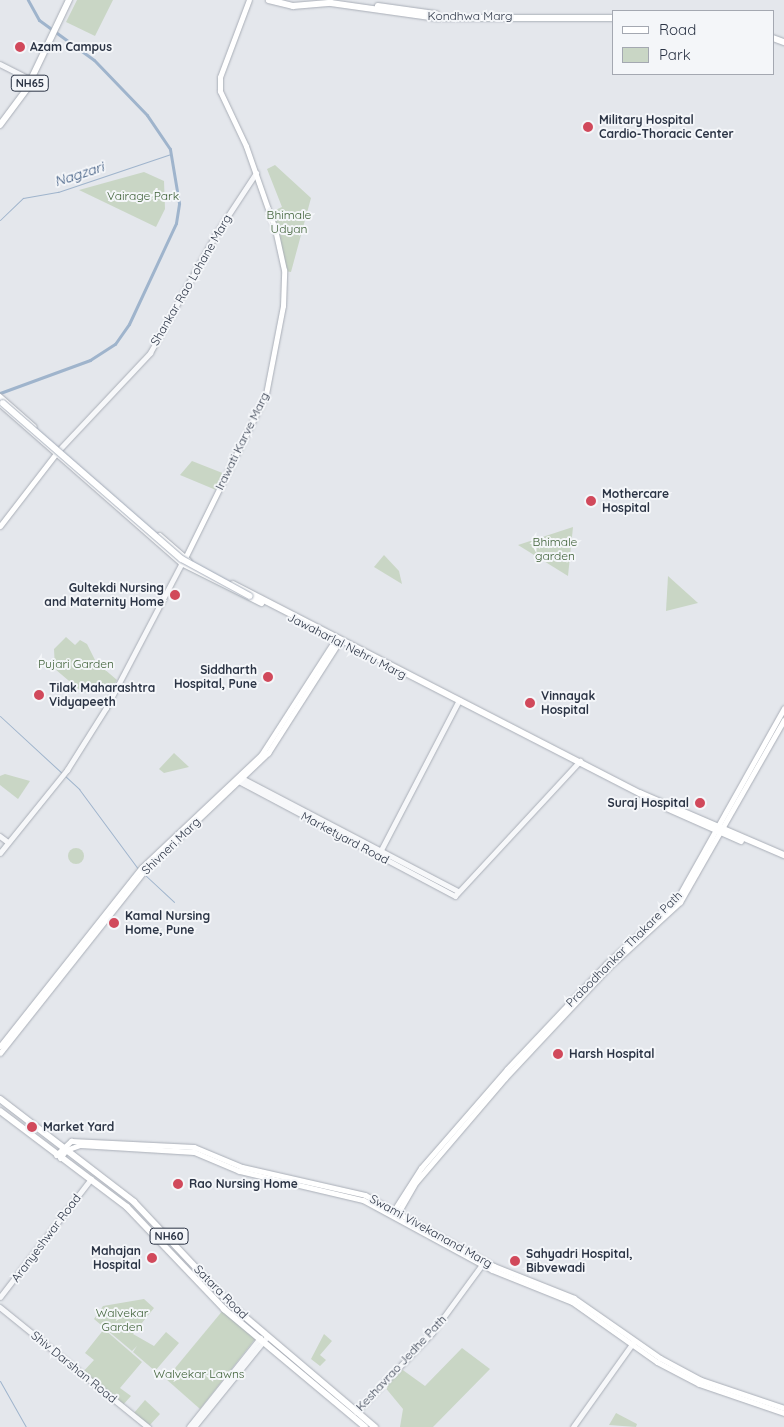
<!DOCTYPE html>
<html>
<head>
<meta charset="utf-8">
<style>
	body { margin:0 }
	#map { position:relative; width:784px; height:1427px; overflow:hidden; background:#e4e7ec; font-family:Quicksand,sans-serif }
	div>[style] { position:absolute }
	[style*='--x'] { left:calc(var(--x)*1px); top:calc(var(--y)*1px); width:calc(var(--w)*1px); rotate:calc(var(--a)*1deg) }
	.green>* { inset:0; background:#c9d6c5 }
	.round { border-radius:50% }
	.stream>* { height:1px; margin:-0.5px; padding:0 0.5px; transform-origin:0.5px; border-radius:0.5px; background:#9fb4cc }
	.canal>* { height:3px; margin:-1.5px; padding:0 1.5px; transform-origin:1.5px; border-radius:1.5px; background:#9fb4cc }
	.roads { filter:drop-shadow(0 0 1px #a9aeb7) drop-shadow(0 0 1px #a9aeb7) }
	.tertiary>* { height:4.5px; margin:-2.25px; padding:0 2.25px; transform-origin:2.25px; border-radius:2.25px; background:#f7f8fa }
	.secondary>* { height:5px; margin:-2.5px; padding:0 2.5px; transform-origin:2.5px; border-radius:2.5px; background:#fff }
	.primary>* { height:5.5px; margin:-2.75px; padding:0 2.75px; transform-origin:2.75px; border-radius:2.75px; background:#fff }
	.trunk>* { height:6px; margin:-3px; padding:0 3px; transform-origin:3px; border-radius:3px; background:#fff }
	.bridges { filter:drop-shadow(0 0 1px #a3abb8) drop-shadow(0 0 1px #a3abb8) }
	.primary-bridge>* { height:5.5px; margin:-2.75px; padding:0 2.75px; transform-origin:2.75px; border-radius:2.75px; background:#fff }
	.dots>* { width:14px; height:14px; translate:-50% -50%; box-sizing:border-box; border:2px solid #f4f6f9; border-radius:50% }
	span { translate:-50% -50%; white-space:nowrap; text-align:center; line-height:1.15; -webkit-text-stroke:4px #f4f6f9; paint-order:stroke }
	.shield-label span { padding:1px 4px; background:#f4f6f9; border:1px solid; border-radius:4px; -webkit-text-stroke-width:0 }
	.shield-label { font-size:11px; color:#2b3445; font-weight:700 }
	.street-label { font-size:12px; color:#2b3445 }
	.poi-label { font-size:12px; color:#2b3445; font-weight:700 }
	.left { translate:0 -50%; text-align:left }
	.right { translate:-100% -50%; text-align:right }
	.park-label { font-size:12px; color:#3f6138 }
	.water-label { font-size:14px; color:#34527a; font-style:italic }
	.legend { position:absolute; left:612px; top:10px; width:162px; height:65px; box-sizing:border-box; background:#f4f6f9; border:1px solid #a4a8b1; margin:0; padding:6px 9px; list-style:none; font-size:15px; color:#2b3445 }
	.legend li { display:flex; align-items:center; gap:10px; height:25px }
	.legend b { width:25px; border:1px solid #a4a8b1 }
</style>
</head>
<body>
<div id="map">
	<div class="green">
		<div style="clip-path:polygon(77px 0,113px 0,95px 36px,66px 22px)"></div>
		<div style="clip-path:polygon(275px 165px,311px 198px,291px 272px,285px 271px,271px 212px,282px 207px,267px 169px)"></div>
		<div style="clip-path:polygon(144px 172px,164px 181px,165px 209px,156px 227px,79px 190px)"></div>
		<div style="clip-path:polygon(192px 461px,225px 474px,216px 490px,180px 475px)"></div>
		<div style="clip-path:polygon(573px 527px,568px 576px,518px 545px)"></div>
		<div style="clip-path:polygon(384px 555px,399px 571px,402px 584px,374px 567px)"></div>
		<div style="clip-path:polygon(668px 576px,698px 603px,666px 611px)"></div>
		<div style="clip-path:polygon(66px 637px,75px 645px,80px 640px,87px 644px,96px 662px,117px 680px,115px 683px,95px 693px,82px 692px,55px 669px,54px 649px)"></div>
		<div style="clip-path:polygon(174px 753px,189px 767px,164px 773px,159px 769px)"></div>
		<div style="clip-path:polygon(5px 774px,30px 781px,18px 799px,0 785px,0 776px)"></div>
		<div class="round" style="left:68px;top:848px;width:16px;height:16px"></div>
		<div style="clip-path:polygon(144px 1299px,154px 1308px,133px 1334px,154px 1346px,166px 1332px,179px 1343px,155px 1371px,133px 1352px,137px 1346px,132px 1351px,94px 1319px,103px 1306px)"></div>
		<div style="clip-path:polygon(224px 1309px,256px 1338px,200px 1409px,166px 1379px)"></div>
		<div style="clip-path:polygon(104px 1329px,142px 1362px,120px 1388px,131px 1396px,122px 1406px,81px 1374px,94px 1360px,85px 1353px)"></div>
		<div style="clip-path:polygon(324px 1334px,332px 1341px,320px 1355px,326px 1360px,320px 1366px,311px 1359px)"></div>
		<div style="clip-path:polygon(462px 1348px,490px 1369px,433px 1427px,400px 1427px,403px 1409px,384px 1386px,400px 1368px,425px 1386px)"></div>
		<div style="clip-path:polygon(145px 1400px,160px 1414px,149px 1426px,134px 1413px)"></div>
		<div style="clip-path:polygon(616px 1413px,637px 1424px,636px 1427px,609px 1425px)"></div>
	</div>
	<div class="stream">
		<div style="--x:0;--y:220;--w:32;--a:-44"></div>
		<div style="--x:23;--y:198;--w:36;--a:-10"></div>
		<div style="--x:58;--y:192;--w:119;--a:-18.6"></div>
		<div style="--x:0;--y:716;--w:108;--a:42.7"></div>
		<div style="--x:79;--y:789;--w:101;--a:53.5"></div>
		<div style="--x:144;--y:874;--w:41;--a:43"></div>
		<div style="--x:0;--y:1381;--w:53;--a:60.5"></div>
	</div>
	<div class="canal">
		<div style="--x:0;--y:393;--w:96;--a:-20.1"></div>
		<div style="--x:90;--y:360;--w:30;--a:-33"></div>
		<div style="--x:115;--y:344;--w:24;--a:-55"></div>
		<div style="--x:129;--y:324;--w:111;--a:-65"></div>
		<div style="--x:176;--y:223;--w:20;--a:-81"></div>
		<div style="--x:179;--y:203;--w:55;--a:-99.5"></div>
		<div style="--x:170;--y:149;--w:41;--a:-124.1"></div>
		<div style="--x:147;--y:115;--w:76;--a:-133.9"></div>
		<div style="--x:94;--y:60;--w:68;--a:-144"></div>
		<div style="--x:39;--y:20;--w:23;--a:-119"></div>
	</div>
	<div class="roads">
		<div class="tertiary">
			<div style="--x:0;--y:64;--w:35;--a:27"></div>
			<div style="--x:59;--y:450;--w:133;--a:-46.8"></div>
			<div style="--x:150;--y:353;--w:136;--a:-61"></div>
			<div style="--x:216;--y:234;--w:73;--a:-56.7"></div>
			<div style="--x:240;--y:777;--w:246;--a:27.6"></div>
			<div style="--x:237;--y:780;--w:247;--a:28"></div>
			<div style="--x:455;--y:896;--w:184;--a:-47.2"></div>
			<div style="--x:0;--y:836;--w:10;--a:37"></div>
			<div style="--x:380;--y:852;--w:171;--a:-62.5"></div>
			<div style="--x:0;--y:853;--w:107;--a:-51.1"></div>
			<div style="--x:67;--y:770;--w:73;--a:-57.8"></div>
			<div style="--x:106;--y:708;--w:166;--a:-62.4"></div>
			<div style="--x:0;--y:1297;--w:149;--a:-52.4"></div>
			<div style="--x:0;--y:1307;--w:191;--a:39"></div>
			<div style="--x:356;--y:1412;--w:110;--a:-46.1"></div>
			<div style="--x:432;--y:1333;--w:88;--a:-53.8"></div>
			<div style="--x:189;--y:1427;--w:114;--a:-51.4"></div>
			<div style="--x:194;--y:1427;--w:116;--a:-51"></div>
			<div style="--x:573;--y:1427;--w:103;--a:-54.5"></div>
		</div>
		<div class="secondary">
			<div style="--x:0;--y:526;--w:95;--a:-52.3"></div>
			<div style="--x:185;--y:558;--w:183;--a:-63.7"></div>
			<div style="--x:266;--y:394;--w:90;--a:-79.1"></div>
			<div style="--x:283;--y:306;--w:36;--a:-88"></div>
			<div style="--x:284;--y:270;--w:42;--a:-102.4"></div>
			<div style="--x:275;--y:229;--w:88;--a:-109.3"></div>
			<div style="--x:246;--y:146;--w:61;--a:-115.3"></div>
			<div style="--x:220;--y:91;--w:14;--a:-90"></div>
			<div style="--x:220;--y:77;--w:82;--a:-69.4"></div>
			<div style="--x:0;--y:1046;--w:228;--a:-51.6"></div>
			<div style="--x:142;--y:867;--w:163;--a:-43.3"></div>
			<div style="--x:261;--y:755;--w:140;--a:-57.2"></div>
			<div style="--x:0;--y:1053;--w:233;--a:-51.6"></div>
			<div style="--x:145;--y:870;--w:170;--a:-43.6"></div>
			<div style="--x:268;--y:753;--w:135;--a:-57.4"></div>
			<div style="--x:56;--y:1155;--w:21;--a:-43"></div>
			<div style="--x:71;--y:1141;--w:123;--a:2.8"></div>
			<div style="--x:194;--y:1147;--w:52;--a:22.6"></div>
			<div style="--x:242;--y:1167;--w:126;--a:12.8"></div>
			<div style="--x:365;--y:1195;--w:147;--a:28.8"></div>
			<div style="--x:494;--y:1266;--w:86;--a:21.8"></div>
			<div style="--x:574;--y:1298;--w:105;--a:34.9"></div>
			<div style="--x:660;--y:1358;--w:47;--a:28.2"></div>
			<div style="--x:701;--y:1380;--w:88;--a:18.6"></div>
			<div style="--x:60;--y:1158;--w:10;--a:-53"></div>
			<div style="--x:66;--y:1150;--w:15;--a:-20"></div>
			<div style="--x:80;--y:1145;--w:114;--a:3.5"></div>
			<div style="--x:194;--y:1152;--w:49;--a:22.9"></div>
			<div style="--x:239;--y:1171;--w:127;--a:13.2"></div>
			<div style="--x:363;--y:1200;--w:147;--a:28.5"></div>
			<div style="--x:492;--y:1270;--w:86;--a:21.8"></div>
			<div style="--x:572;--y:1302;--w:104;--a:35.2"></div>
			<div style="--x:657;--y:1362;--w:47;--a:27.6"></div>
			<div style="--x:699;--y:1384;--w:90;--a:18.8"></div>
			<div style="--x:394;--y:1210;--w:50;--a:-57.3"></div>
			<div style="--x:421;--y:1168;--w:131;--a:-49"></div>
			<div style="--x:507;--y:1069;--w:144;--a:-46.7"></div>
			<div style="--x:606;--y:964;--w:96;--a:-42.5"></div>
			<div style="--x:677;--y:899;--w:219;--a:-60.7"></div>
			<div style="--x:398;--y:1213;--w:36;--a:-60"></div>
			<div style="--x:416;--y:1182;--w:137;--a:-49.4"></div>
			<div style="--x:505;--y:1078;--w:152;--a:-46.9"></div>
			<div style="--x:609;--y:967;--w:96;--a:-42.5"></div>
			<div style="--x:680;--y:902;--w:210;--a:-60.3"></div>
		</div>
		<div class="primary">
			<div style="--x:269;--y:0;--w:25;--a:14"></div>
			<div style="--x:293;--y:6;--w:38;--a:-5"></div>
			<div style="--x:331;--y:3;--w:107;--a:8.1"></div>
			<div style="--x:437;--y:18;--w:176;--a:0"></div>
			<div style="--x:378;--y:6;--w:59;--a:7.9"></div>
			<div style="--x:773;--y:38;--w:12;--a:20"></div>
			<div style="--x:0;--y:397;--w:45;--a:41.4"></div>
			<div style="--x:0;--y:403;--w:242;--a:41.3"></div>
			<div style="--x:182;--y:563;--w:89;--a:26.6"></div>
			<div style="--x:160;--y:536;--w:38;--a:41"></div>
			<div style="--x:233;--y:584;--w:458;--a:27.2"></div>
			<div style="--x:640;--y:793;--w:157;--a:23.3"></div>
			<div style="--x:667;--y:808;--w:81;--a:24"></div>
		</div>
		<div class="trunk">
			<div style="--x:0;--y:125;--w:44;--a:-53.4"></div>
			<div style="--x:26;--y:90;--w:100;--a:-64.5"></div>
			<div style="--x:0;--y:1099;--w:169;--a:37.5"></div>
			<div style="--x:134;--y:1202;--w:141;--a:46.7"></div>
			<div style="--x:231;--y:1305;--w:189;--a:40.3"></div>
			<div style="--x:0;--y:1111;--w:159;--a:37.1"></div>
			<div style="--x:127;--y:1207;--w:141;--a:46.4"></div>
			<div style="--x:224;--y:1309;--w:184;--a:39.9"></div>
		</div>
	</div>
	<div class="bridges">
		<div class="primary-bridge">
			<div style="--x:3;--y:403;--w:237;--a:41.1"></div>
			<div style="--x:182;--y:559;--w:77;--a:28.6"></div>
		</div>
	</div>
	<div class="dots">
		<div style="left:20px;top:47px;background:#d1495b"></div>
		<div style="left:588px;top:127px;background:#d1495b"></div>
		<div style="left:591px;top:501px;background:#d1495b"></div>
		<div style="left:175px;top:595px;background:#d1495b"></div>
		<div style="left:268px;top:677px;background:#d1495b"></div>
		<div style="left:39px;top:695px;background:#d1495b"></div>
		<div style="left:530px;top:703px;background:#d1495b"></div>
		<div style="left:700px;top:803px;background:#d1495b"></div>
		<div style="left:114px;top:923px;background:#d1495b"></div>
		<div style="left:558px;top:1054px;background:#d1495b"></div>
		<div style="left:32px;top:1127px;background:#d1495b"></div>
		<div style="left:178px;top:1184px;background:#d1495b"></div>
		<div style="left:152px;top:1258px;background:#d1495b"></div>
		<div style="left:515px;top:1261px;background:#d1495b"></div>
	</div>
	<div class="shield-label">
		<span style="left:30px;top:83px">NH65</span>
		<span style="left:169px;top:1236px">NH60</span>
	</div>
	<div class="street-label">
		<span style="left:470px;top:16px">Kondhwa Marg</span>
		<span style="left:191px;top:280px;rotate:-60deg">Shankar Rao Lohane Marg</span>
		<span style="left:242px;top:441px;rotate:-64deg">Irawati Karve Marg</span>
		<span style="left:347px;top:646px;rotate:27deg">Jawaharlal Nehru Marg</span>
		<span style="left:345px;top:838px;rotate:28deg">Marketyard Road</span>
		<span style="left:171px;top:846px;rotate:-44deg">Shivneri Marg</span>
		<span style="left:624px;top:949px;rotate:-45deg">Prabodhankar Thakare Path</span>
		<span style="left:431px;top:1231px;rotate:29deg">Swami Vivekanand Marg</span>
		<span style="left:46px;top:1238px;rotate:-53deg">Aranyeshwar Road</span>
		<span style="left:221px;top:1292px;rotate:45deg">Satara Road</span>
		<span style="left:401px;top:1363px;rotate:-47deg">Keshavrao Jedhe Path</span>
		<span style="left:74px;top:1367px;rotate:39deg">Shiv Darshan Road</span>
	</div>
	<div class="poi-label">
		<span class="left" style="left:30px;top:47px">Azam Campus</span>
		<span class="left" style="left:599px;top:127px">Military Hospital<br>Cardio-Thoracic Center</span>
		<span class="left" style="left:602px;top:501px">Mothercare<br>Hospital</span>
		<span class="right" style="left:164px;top:595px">Gultekdi Nursing<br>and Maternity Home</span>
		<span class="right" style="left:257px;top:677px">Siddharth<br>Hospital, Pune</span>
		<span class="left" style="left:49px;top:695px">Tilak Maharashtra<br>Vidyapeeth</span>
		<span class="left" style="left:541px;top:703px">Vinnayak<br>Hospital</span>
		<span class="right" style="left:689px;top:803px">Suraj Hospital</span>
		<span class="left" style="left:125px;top:923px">Kamal Nursing<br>Home, Pune</span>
		<span class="left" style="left:569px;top:1054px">Harsh Hospital</span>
		<span class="left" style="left:43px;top:1127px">Market Yard</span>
		<span class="left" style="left:189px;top:1184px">Rao Nursing Home</span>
		<span class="right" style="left:141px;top:1258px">Mahajan<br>Hospital</span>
		<span class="left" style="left:526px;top:1261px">Sahyadri Hospital,<br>Bibvewadi</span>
	</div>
	<div class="park-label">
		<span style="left:143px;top:196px">Vairage Park</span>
		<span style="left:289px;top:222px">Bhimale<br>Udyan</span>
		<span style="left:555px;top:549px">Bhimale<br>garden</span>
		<span style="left:76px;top:664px">Pujari Garden</span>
		<span style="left:122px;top:1320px">Walvekar<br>Garden</span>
		<span style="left:199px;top:1374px">Walvekar Lawns</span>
	</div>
	<div class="water-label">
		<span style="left:79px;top:174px;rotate:-18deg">Nagzari</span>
	</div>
	<ul class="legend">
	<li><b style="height:6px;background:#fff"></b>Road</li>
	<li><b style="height:14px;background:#c9d6c5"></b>Park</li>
	</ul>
</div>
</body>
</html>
